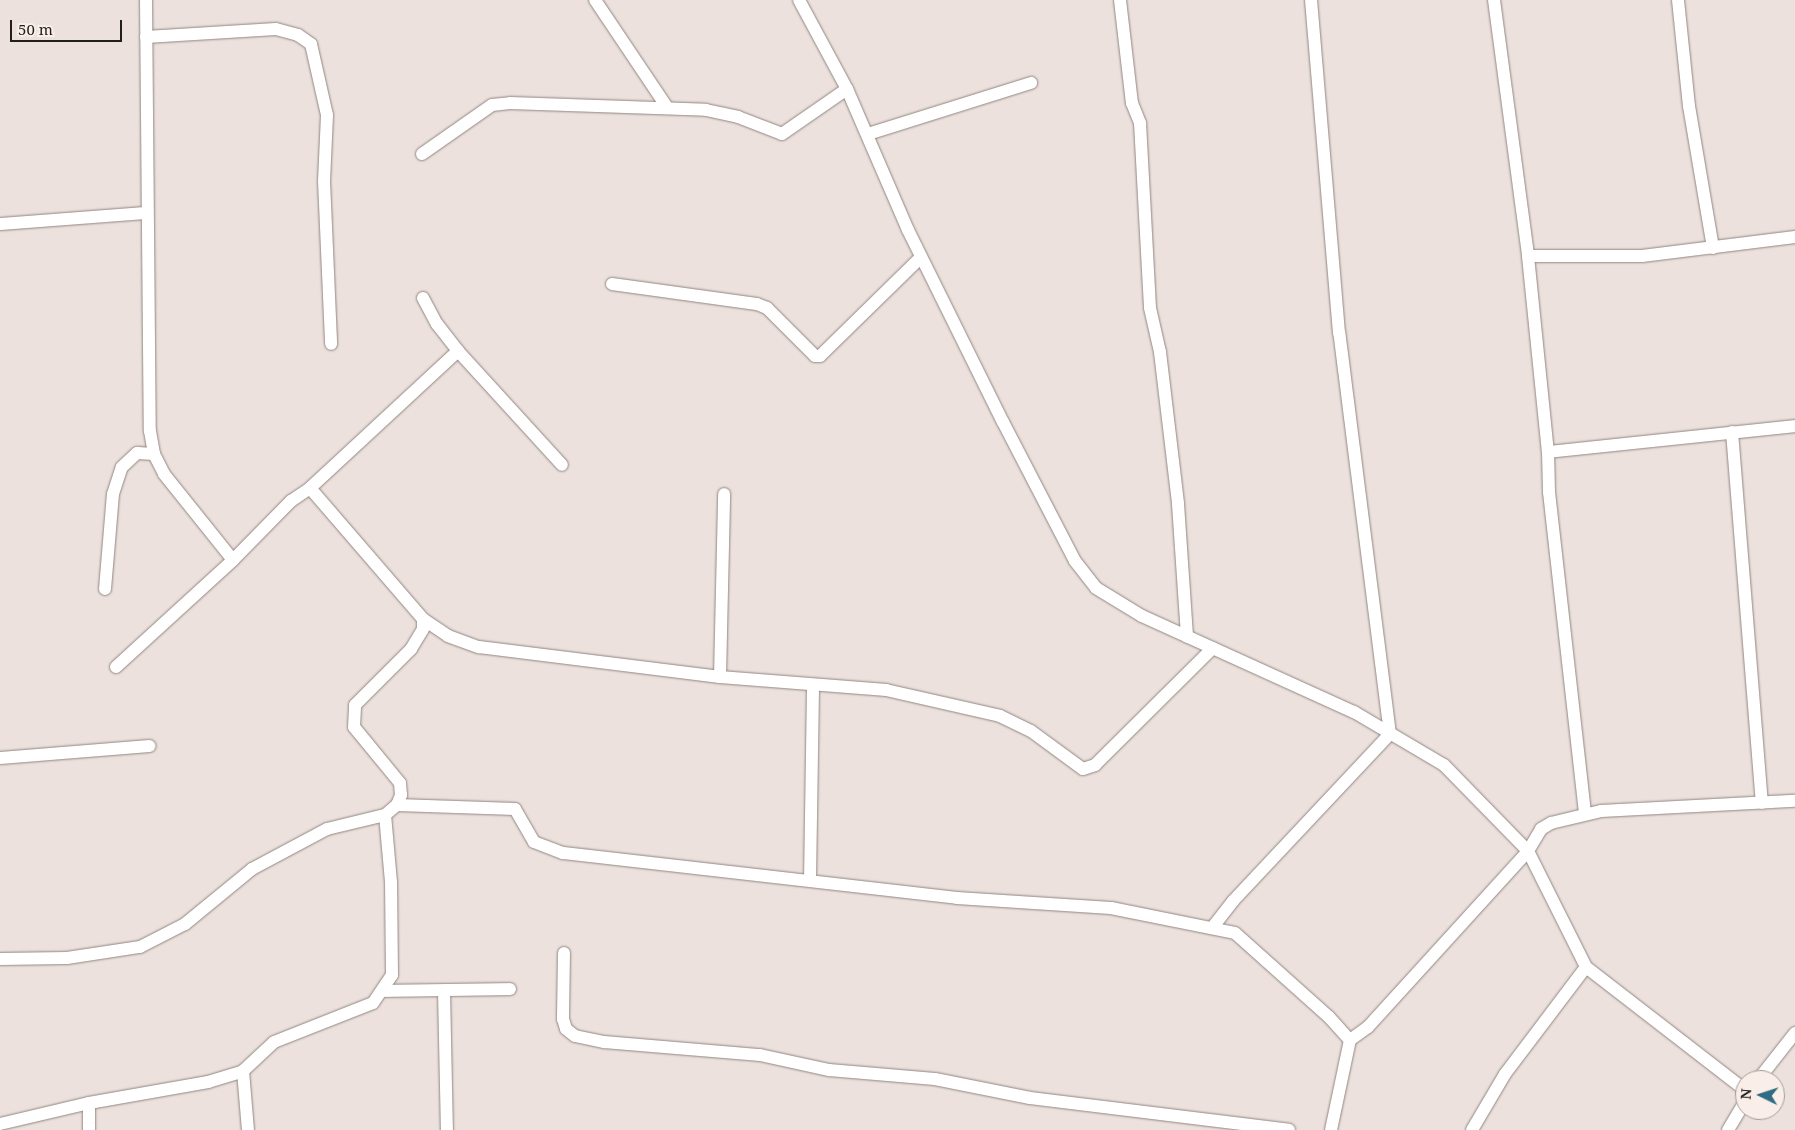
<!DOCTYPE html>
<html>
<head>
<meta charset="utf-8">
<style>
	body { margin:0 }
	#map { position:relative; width:1795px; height:1130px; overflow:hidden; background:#ece1dc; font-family:"Noto Serif",serif }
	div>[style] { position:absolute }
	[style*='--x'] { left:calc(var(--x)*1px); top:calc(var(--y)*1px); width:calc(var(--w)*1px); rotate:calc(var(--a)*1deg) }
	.roads { filter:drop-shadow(0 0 1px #918682) drop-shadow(0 0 1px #918682) }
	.street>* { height:12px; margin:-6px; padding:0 6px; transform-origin:6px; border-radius:6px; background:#fff }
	span { translate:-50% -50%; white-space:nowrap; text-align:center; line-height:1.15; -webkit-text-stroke:4px #faeee9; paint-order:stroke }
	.north { position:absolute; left:1735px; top:1070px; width:50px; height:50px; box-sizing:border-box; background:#faeee9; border:1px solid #a49b97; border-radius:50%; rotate:274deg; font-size:14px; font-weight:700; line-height:20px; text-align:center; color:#221e1c }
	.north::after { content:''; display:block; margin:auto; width:18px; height:22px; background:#306c83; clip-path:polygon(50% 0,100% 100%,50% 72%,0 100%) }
	.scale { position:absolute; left:10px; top:20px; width:112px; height:22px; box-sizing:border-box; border:2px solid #221e1c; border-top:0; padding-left:6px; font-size:15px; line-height:18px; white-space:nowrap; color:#221e1c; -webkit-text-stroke:4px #faeee9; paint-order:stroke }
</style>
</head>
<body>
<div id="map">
	<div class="roads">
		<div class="street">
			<div style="--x:146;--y:0;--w:431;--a:89.5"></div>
			<div style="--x:150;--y:431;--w:23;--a:80"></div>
			<div style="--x:154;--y:454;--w:22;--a:63"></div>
			<div style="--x:164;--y:474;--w:110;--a:51.3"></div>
			<div style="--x:595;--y:0;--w:129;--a:56.1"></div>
			<div style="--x:799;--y:0;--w:101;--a:61.7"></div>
			<div style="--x:847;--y:89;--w:154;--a:66.6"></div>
			<div style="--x:908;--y:230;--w:214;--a:63.7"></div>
			<div style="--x:1003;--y:422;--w:157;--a:62.6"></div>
			<div style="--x:1075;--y:561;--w:34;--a:52"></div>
			<div style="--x:1096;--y:588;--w:54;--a:31.3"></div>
			<div style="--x:1142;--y:616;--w:233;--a:24.4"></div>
			<div style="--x:1354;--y:712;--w:104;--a:30.5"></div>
			<div style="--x:1444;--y:765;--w:120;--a:45.7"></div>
			<div style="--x:1528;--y:851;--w:130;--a:63.4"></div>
			<div style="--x:1586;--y:967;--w:201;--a:37.7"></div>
			<div style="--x:1120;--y:0;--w:104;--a:83.4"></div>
			<div style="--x:1132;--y:103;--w:22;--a:68"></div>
			<div style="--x:1140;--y:123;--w:185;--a:86.9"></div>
			<div style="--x:1150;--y:308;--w:45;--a:77.2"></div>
			<div style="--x:1160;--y:352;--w:153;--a:83.2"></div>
			<div style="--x:1178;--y:504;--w:133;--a:86.1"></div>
			<div style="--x:1494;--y:0;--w:258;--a:82.4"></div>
			<div style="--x:1528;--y:256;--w:197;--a:84.2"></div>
			<div style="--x:1678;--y:0;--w:107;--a:84.1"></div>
			<div style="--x:1689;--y:106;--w:144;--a:80.4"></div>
			<div style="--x:146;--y:37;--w:130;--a:-3.5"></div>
			<div style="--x:276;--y:29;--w:23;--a:15"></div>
			<div style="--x:298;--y:35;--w:16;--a:35"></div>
			<div style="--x:311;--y:44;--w:73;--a:77.3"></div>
			<div style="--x:327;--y:115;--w:66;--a:92.6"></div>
			<div style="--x:324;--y:181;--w:163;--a:87.5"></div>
			<div style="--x:868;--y:134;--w:171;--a:-17.4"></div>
			<div style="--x:422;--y:154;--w:85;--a:-35"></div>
			<div style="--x:492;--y:105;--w:18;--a:-6"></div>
			<div style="--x:510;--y:103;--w:196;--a:2"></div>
			<div style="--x:706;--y:110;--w:33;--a:12"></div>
			<div style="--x:738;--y:117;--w:47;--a:21.1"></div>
			<div style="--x:782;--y:134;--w:79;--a:-34.7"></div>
			<div style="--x:0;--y:224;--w:146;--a:-4.3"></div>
			<div style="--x:1528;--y:256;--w:114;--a:0"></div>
			<div style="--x:1642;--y:256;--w:154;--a:-7.1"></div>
			<div style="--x:612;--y:284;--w:146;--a:7.9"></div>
			<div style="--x:757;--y:304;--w:11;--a:22"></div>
			<div style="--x:767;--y:308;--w:68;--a:45"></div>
			<div style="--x:815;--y:356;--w:5;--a:0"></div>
			<div style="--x:820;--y:356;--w:141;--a:-44.4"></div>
			<div style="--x:423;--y:298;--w:30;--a:62"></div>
			<div style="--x:437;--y:324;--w:34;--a:52"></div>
			<div style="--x:458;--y:351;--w:154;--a:47.6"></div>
			<div style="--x:1732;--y:432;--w:372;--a:85.4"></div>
			<div style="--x:105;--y:589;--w:95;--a:-85.2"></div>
			<div style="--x:113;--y:494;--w:28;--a:-72"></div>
			<div style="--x:122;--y:467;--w:21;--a:-43"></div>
			<div style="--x:137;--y:453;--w:17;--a:3"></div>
			<div style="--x:423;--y:619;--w:30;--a:34"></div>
			<div style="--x:448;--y:636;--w:33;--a:20"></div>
			<div style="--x:479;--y:647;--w:243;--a:7.1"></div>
			<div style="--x:720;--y:677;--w:167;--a:4.5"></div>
			<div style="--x:886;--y:690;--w:117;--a:12.8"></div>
			<div style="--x:1000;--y:716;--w:34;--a:26"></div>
			<div style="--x:1031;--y:731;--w:64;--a:36.2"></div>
			<div style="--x:1083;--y:769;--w:13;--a:-18"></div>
			<div style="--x:1095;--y:765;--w:166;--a:-44.8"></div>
			<div style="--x:116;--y:667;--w:159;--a:-42.4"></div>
			<div style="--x:233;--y:560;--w:83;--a:-45.5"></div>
			<div style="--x:291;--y:501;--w:23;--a:-34"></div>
			<div style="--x:310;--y:488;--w:202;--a:-42.8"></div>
			<div style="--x:720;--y:677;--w:183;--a:-88.7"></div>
			<div style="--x:0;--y:758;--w:150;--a:-4.6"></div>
			<div style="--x:397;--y:805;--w:118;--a:1.9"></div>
			<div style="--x:515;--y:809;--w:38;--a:60"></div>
			<div style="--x:534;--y:842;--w:31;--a:21"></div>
			<div style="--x:563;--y:853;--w:397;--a:6.5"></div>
			<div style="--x:957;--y:898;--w:154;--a:3.7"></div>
			<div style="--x:1111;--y:908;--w:126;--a:11.4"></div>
			<div style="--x:1235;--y:933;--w:126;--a:41.8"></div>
			<div style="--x:1329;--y:1017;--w:31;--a:48"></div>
			<div style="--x:1585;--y:813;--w:323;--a:-96.4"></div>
			<div style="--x:1549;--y:492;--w:40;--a:-91.4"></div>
			<div style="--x:1548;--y:452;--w:248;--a:-6"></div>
			<div style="--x:810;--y:880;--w:193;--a:-89.1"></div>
			<div style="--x:1212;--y:928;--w:34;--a:-52"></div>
			<div style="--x:1233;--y:901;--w:229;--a:-46.8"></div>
			<div style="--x:1390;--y:734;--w:404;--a:-97.2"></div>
			<div style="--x:1339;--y:333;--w:334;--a:-94.8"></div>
			<div style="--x:564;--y:953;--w:66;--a:90.9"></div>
			<div style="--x:563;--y:1019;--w:10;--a:73"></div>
			<div style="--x:566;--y:1029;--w:11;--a:38"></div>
			<div style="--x:575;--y:1036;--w:30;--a:12"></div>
			<div style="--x:604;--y:1042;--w:157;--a:4.8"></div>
			<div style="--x:760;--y:1055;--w:71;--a:12.3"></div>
			<div style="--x:829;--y:1070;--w:106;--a:4.9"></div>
			<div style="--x:935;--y:1079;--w:97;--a:11.3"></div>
			<div style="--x:1030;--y:1098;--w:261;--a:7"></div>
			<div style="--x:0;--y:959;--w:67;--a:-0.9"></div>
			<div style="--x:67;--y:958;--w:74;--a:-8.6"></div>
			<div style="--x:140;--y:947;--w:51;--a:-27.1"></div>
			<div style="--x:185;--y:924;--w:87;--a:-39.4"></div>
			<div style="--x:252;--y:869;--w:85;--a:-28.1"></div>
			<div style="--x:327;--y:829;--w:60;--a:-13.6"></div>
			<div style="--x:385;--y:815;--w:16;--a:-40"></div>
			<div style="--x:397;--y:805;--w:11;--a:-68"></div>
			<div style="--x:401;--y:795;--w:12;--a:-95"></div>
			<div style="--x:400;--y:783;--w:72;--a:-129.4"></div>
			<div style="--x:354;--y:727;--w:22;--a:-87"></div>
			<div style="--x:355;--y:705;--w:79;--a:-45"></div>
			<div style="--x:411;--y:649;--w:23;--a:-59"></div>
			<div style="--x:423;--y:629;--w:10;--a:-90"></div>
			<div style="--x:423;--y:619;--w:173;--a:-130.8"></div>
			<div style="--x:384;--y:991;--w:126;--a:-0.9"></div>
			<div style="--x:444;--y:991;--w:139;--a:88.8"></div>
			<div style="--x:243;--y:1071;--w:59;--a:85.2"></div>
			<div style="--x:1758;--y:1080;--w:60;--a:-51.8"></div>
			<div style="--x:89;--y:1103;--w:27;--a:90"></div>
			<div style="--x:0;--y:1124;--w:91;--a:-13.3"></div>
			<div style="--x:89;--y:1103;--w:121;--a:-10"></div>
			<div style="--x:208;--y:1082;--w:37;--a:-17"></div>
			<div style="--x:243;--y:1071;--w:42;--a:-43.1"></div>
			<div style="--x:274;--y:1042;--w:106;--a:-21.5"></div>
			<div style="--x:373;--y:1003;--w:34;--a:-56"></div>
			<div style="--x:392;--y:975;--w:93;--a:-90.6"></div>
			<div style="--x:391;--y:882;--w:67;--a:-95.1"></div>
			<div style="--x:1331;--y:1130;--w:92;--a:-78.1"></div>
			<div style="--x:1350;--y:1040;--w:22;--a:-36"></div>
			<div style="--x:1368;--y:1027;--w:238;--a:-47.7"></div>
			<div style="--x:1528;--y:851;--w:26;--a:-59"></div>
			<div style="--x:1541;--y:829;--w:12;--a:-31"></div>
			<div style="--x:1551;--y:823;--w:51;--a:-13.5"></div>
			<div style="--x:1601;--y:811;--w:194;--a:-3"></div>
			<div style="--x:1472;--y:1130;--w:65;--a:-59.5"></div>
			<div style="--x:1505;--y:1074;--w:134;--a:-52.9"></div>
			<div style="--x:1728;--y:1130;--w:33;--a:-59"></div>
		</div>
	</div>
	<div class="north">N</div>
	<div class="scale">50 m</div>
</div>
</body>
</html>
